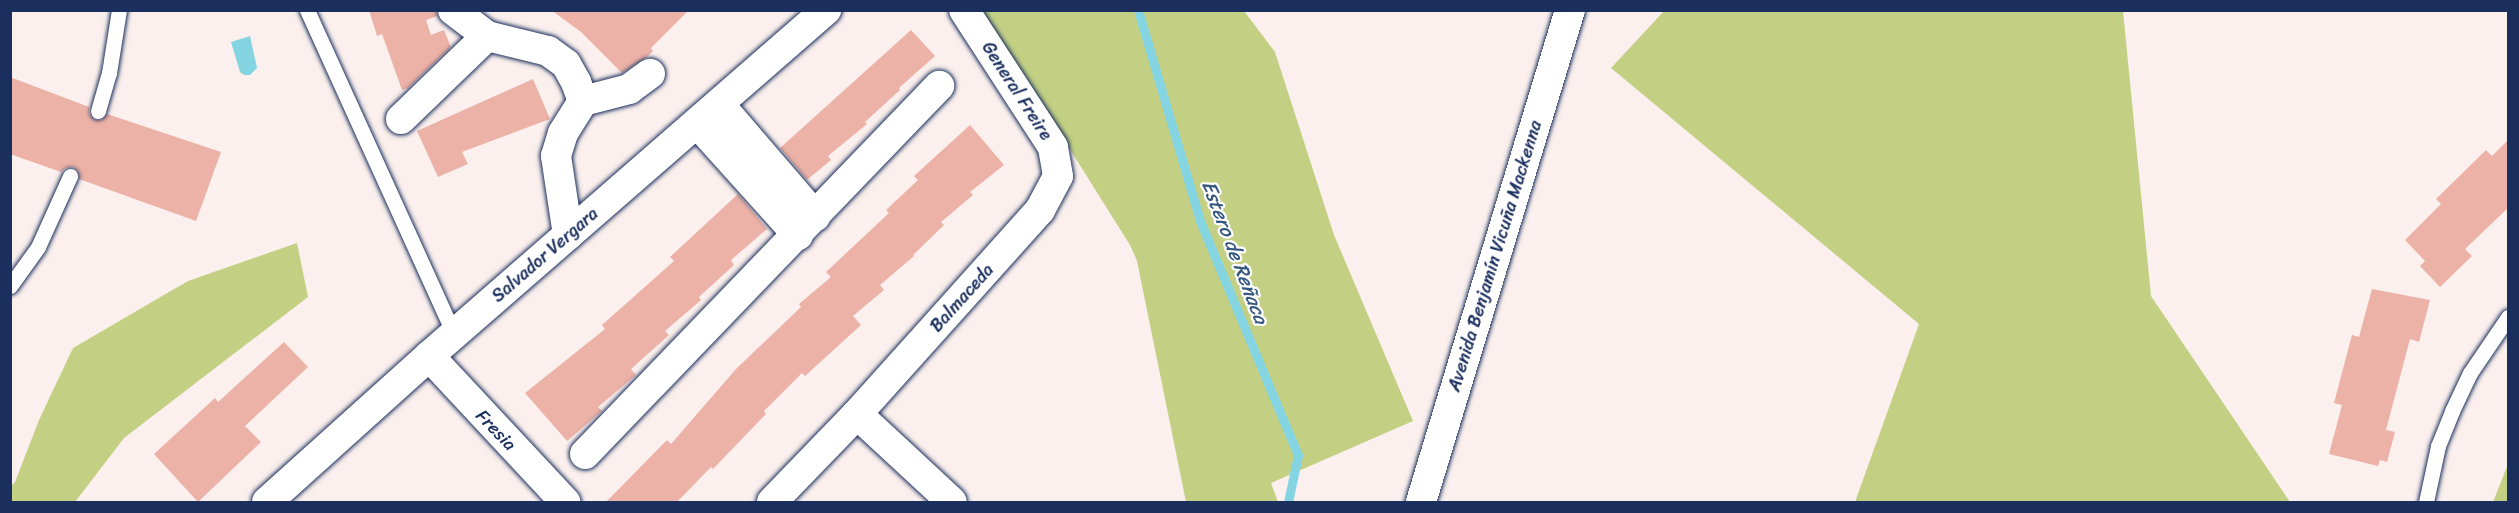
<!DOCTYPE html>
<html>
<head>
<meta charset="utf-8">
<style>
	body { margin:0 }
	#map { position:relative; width:2519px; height:513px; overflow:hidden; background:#fbf0ed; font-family:Sriracha,sans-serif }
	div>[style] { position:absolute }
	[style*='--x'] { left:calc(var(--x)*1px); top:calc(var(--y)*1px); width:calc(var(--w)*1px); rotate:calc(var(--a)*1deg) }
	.green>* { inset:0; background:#c3d084 }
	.water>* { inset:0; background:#85d4e2 }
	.stream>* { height:9px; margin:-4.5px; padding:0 4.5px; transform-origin:4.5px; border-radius:4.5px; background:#85d4e2 }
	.building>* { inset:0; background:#ecb2a7 }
	.roads { filter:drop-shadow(0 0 2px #1b2f5e) drop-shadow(0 0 2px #1b2f5e) }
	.service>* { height:15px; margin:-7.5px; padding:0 7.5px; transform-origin:7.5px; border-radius:7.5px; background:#fff }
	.minor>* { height:30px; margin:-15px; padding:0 15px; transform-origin:15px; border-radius:15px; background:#fff }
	span { translate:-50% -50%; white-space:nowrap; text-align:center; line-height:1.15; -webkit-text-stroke:4.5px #fff; paint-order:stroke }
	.street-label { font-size:18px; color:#1b2f5e }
	.water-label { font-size:20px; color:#36587f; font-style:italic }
	.frame { position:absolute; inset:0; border:12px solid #1b2f5e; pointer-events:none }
</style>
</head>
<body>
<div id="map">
	<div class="green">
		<div style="clip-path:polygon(983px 11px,1244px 11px,1275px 52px,1334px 235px,1413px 421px,1271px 483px,1278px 502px,1186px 502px,1137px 261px,1130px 245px)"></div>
		<div style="clip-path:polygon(1664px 11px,2123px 11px,2151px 296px,2290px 502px,1855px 502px,1919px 324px,1611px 68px)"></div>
		<div style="clip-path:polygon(297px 243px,308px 297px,124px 438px,75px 502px,11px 502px,11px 486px,15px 482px,39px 420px,73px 348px,188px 281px)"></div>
		<div style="clip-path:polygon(2508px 464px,2508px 502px,2493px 502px)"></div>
	</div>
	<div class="water">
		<div style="clip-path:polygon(250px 36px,257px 68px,250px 75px,244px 75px,240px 72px,231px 42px)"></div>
	</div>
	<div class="stream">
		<div style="--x:1138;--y:10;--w:220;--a:73.6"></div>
		<div style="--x:1200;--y:221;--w:254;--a:67.3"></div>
		<div style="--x:1298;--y:455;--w:48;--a:102"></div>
	</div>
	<div class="building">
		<div style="clip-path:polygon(369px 10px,436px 10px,437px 16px,426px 20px,431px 35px,444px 30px,451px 47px,408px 88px,402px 90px,382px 34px,377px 36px)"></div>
		<div style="clip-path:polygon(551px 10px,689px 10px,651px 48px,653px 51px,647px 57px,622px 73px,581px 32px)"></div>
		<div style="clip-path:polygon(911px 30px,935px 56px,899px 88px,900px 90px,865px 122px,867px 124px,828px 156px,831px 160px,807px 180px,780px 148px)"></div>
		<div style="clip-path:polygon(10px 77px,89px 107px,89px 114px,95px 120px,101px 120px,107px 114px,221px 152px,196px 221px,79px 179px,78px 171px,73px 167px,65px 168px,61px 172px,10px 154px)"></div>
		<div style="clip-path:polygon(533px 79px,550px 119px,462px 152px,468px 164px,438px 177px,417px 131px)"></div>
		<div style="clip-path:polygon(970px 125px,1004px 165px,970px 192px,973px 195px,941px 222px,944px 225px,913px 255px,914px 256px,880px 285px,884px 290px,853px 316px,861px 325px,805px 376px,802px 373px,764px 411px,766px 414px,713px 469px,711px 467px,677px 502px,606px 502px,667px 440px,671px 444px,736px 369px,801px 307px,799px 304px,831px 277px,826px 272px,889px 213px,886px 210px,918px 180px,914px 176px)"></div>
		<div style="clip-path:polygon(2508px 140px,2508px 208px,2465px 249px,2472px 256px,2440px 287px,2420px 266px,2425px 261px,2405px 240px,2441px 204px,2436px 199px,2486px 150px,2492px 156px)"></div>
		<div style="clip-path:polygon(738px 194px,767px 229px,731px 260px,734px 265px,699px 297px,701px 300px,665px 331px,669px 335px,631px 369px,636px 375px,598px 407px,602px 411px,567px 441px,525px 393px,605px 329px,602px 325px,674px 261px,670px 257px)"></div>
		<div style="clip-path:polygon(2372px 289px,2430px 300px,2419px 342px,2410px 339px,2386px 430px,2395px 432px,2387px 462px,2380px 460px,2378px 466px,2329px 454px,2342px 405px,2334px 403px,2352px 335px,2359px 337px)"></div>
		<div style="clip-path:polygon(284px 342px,308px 367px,245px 426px,261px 442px,198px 502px,154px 454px,215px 398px,218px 402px)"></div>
	</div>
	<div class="roads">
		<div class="service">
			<div style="--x:307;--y:10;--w:356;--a:65.6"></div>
			<div style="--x:98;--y:111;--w:40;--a:-74"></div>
			<div style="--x:109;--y:73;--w:64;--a:-81"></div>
			<div style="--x:10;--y:286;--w:48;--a:-54.3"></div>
			<div style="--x:38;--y:247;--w:78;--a:-65.7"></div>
			<div style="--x:2426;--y:502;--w:57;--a:-77.9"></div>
			<div style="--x:2438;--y:446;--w:38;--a:-68"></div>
			<div style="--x:2452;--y:411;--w:42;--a:-64.7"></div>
			<div style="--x:2470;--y:373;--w:68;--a:-55.8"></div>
		</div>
		<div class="minor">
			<div style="--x:453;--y:10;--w:43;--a:37.4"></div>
			<div style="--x:487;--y:36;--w:63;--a:13.8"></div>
			<div style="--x:548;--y:51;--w:22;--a:36"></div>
			<div style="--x:566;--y:64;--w:21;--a:61"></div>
			<div style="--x:576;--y:82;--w:20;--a:70"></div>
			<div style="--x:583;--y:101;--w:38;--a:122"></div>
			<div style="--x:563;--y:133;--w:24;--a:107"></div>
			<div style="--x:556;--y:156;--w:80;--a:81.4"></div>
			<div style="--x:583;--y:101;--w:48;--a:-14.6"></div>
			<div style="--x:629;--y:89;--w:26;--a:-36"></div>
			<div style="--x:719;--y:104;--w:148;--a:49.4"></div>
			<div style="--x:401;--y:119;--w:120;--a:-44"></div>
			<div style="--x:697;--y:123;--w:151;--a:48"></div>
			<div style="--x:429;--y:356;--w:200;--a:47"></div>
			<div style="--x:857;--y:414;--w:129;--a:42.8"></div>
			<div style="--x:585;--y:454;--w:511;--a:-46.11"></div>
			<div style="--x:267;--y:502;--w:218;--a:-42"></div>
			<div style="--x:429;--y:356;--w:527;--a:-41.07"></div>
			<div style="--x:772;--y:502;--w:122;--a:-46"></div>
			<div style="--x:857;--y:414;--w:274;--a:-48.1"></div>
			<div style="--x:1040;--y:210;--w:38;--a:-62"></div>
			<div style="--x:1058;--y:176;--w:29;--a:-100"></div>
			<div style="--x:1053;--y:147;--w:163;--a:-123"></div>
			<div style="--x:1421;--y:502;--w:514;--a:-73.15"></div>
		</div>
	</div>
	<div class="street-label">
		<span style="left:1017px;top:91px;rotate:57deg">General Freire</span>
		<span style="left:545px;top:255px;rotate:-41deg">Salvador Vergara</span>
		<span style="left:1495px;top:256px;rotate:-73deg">Avenida Benjamín Vicuña Mackenna</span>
		<span style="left:962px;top:298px;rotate:-48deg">Balmaceda</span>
		<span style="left:496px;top:430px;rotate:46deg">Fresia</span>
	</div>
	<div class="water-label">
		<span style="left:1235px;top:252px;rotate:69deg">Estero de Reñaca</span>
	</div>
	<div class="frame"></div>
</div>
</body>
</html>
